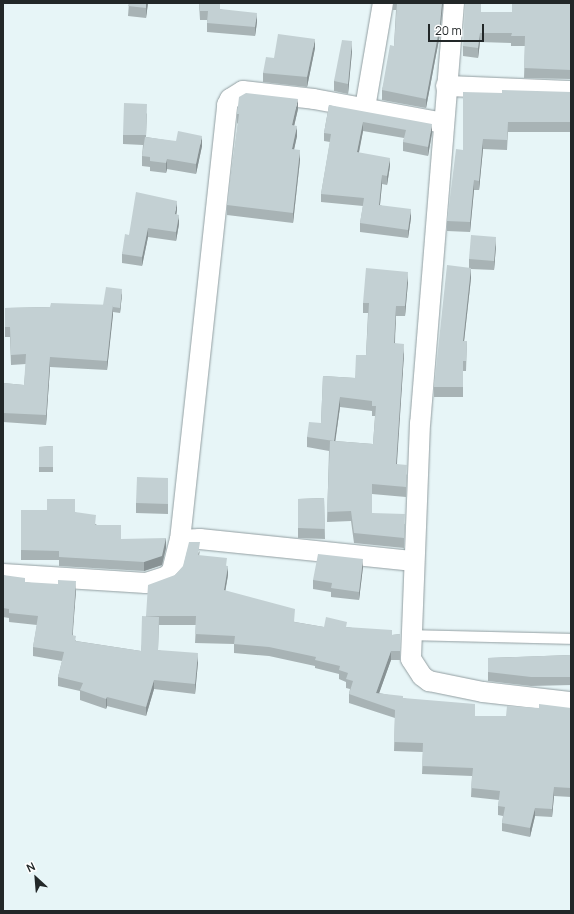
<!DOCTYPE html>
<html>
<head>
<meta charset="utf-8">
<style>
	body { margin:0 }
	#map { position:relative; width:574px; height:914px; overflow:hidden; background:#e7f5f7; font-family:Manrope,sans-serif }
	div>[style] { position:absolute }
	[style*='--x'] { left:calc(var(--x)*1px); top:calc(var(--y)*1px); width:calc(var(--w)*1px); rotate:calc(var(--a)*1deg) }
	.roads { filter:drop-shadow(0 0 1px #929ea1) drop-shadow(0 0 1px #929ea1) }
	.lane>* { height:10px; margin:-5px; padding:0 5px; transform-origin:5px; border-radius:5px; background:#fff }
	.street>* { height:20px; margin:-10px; padding:0 10px; transform-origin:10px; border-radius:10px; background:#fff }
	.wall>* { inset:0; background:#a8b3b5 }
	.shaded-wall>* { inset:0; background:#889294 }
	.building>* { inset:0; background:#c3d0d3 }
	span { translate:-50% -50%; white-space:nowrap; text-align:center; line-height:1.15; -webkit-text-stroke:3.5px #fff; paint-order:stroke }
	.frame { position:absolute; inset:0; border:4px solid #222728; pointer-events:none }
	.north { position:absolute; left:16px; top:858px; width:40px; height:40px; -webkit-text-stroke:3px #fff; paint-order:stroke; rotate:334deg; font-size:11px; font-weight:700; line-height:16px; text-align:center; color:#222728 }
	.north::after { content:''; display:block; margin:auto; width:14px; height:18px; background:#222728; clip-path:polygon(50% 0,100% 100%,50% 72%,0 100%) }
	.scale { position:absolute; left:428px; top:24px; width:56px; height:18px; box-sizing:border-box; border:2px solid #222728; border-top:0; padding-left:5px; font-size:12px; line-height:14px; white-space:nowrap; color:#222728; -webkit-text-stroke:3px #fff; paint-order:stroke }
</style>
</head>
<body>
<div id="map">
	<div class="roads">
		<div class="lane">
			<div style="--x:411;--y:635;--w:160;--a:1.4"></div>
		</div>
		<div class="street">
			<div style="--x:454;--y:3;--w:421;--a:94.6"></div>
			<div style="--x:420;--y:423;--w:236;--a:92.2"></div>
			<div style="--x:411;--y:659;--w:20;--a:57"></div>
			<div style="--x:422;--y:676;--w:9;--a:36"></div>
			<div style="--x:429;--y:681;--w:55;--a:11.5"></div>
			<div style="--x:483;--y:692;--w:89;--a:6.5"></div>
			<div style="--x:446;--y:86;--w:125;--a:2.3"></div>
			<div style="--x:365;--y:108;--w:107;--a:-80.3"></div>
			<div style="--x:180;--y:540;--w:438;--a:-83.8"></div>
			<div style="--x:227;--y:105;--w:7;--a:-63"></div>
			<div style="--x:230;--y:99;--w:15;--a:-32"></div>
			<div style="--x:243;--y:91;--w:71;--a:6.4"></div>
			<div style="--x:314;--y:99;--w:131;--a:10.5"></div>
			<div style="--x:3;--y:574;--w:143;--a:3.6"></div>
			<div style="--x:146;--y:583;--w:22;--a:-18"></div>
			<div style="--x:167;--y:576;--w:7;--a:-45"></div>
			<div style="--x:172;--y:571;--w:32;--a:-76"></div>
			<div style="--x:180;--y:540;--w:20;--a:-3"></div>
			<div style="--x:200;--y:539;--w:215;--a:5.9"></div>
		</div>
	</div>
	<div class="wall">
		<div style="clip-path:polygon(129px 3px,148px 3px,146px 18px,128px 16px)"></div>
		<div style="clip-path:polygon(199px 3px,220px 3px,220px 9px,257px 22px,255px 36px,207px 32px,207px 20px,200px 20px)"></div>
		<div style="clip-path:polygon(393px 3px,443px 3px,440px 34px,426px 108px,382px 100px,382px 90px,394px 46px,396px 10px,393px 10px)"></div>
		<div style="clip-path:polygon(571px 3px,571px 79px,524px 78px,525px 46px,511px 46px,511px 43px,480px 42px,478px 58px,463px 56px,463px 46px,481px 12px,512px 12px)"></div>
		<div style="clip-path:polygon(315px 48px,307px 87px,263px 82px,263px 73px,274px 58px)"></div>
		<div style="clip-path:polygon(352px 51px,348px 94px,334px 91px,334px 81px)"></div>
		<div style="clip-path:polygon(571px 92px,571px 132px,508px 132px,507px 150px,483px 149px,479px 190px,474px 190px,470px 232px,447px 231px,447px 221px,502px 93px)"></div>
		<div style="clip-path:polygon(329px 105px,432px 133px,428px 156px,403px 151px,403px 142px,404px 138px,363px 131px,359px 153px,390px 166px,387px 185px,382px 184px,380px 205px,411px 218px,408px 238px,360px 232px,360px 223px,363px 206px,321px 202px,321px 194px,330px 142px,324px 141px,324px 133px)"></div>
		<div style="clip-path:polygon(298px 109px,294px 126px,297px 136px,294px 149px,300px 160px,293px 223px,227px 215px,227px 205px,238px 124px,237px 123px,237px 114px)"></div>
		<div style="clip-path:polygon(147px 113px,146px 137px,202px 146px,196px 174px,167px 169px,166px 173px,150px 171px,150px 167px,142px 166px,142px 156px,143px 145px,123px 144px,123px 135px)"></div>
		<div style="clip-path:polygon(177px 210px,176px 215px,179px 224px,176px 241px,148px 237px,142px 266px,122px 263px,122px 254px,129px 235px)"></div>
		<div style="clip-path:polygon(496px 246px,494px 270px,471px 269px,471px 278px,464px 341px,467px 341px,466px 371px,463px 371px,463px 397px,434px 397px,434px 387px,469px 268px,469px 259px)"></div>
		<div style="clip-path:polygon(evenodd,408px 282px,405px 316px,396px 316px,395px 343px,404px 354px,397px 464px,407px 475px,406px 497px,372px 494px,372px 513px,405px 524px,404px 548px,354px 543px,351px 521px,327px 522px,329px 451px,307px 447px,307px 437px,321px 423px,323px 376px,355px 378px,366px 355px,368px 313px,363px 313px,363px 303px,408px 282px,340px 407px,372px 411px,372px 416px,375px 416px,373px 444px,335px 441px,340px 407px)"></div>
		<div style="clip-path:polygon(122px 294px,120px 313px,113px 312px,107px 370px,50px 367px,46px 425px,3px 422px,3px 383px,24px 385px,26px 364px,11px 365px,10px 337px,5px 337px,5px 308px,50px 307px,103px 305px)"></div>
		<div style="clip-path:polygon(53px 446px,53px 472px,39px 472px,39px 447px)"></div>
		<div style="clip-path:polygon(168px 478px,168px 514px,136px 513px,136px 503px)"></div>
		<div style="clip-path:polygon(324px 498px,325px 539px,298px 538px,298px 499px)"></div>
		<div style="clip-path:polygon(21px 510px,75px 512px,121px 539px,166px 548px,162px 565px,144px 571px,59px 566px,59px 560px,21px 560px)"></div>
		<div style="clip-path:polygon(200px 551px,199px 556px,227px 566px,228px 575px,225px 591px,295px 622px,324px 627px,347px 627px,392px 635px,400px 634px,400px 660px,391px 660px,379px 693px,403px 698px,475px 716px,506px 716px,539px 708px,571px 708px,571px 797px,554px 796px,552px 817px,535px 816px,530px 837px,502px 831px,502px 823px,503px 816px,498px 815px,498px 806px,499px 800px,471px 797px,472px 776px,422px 774px,423px 752px,394px 751px,395px 718px,349px 703px,349px 694px,350px 689px,346px 688px,346px 682px,339px 679px,339px 674px,315px 668px,315px 666px,269px 656px,234px 653px,234px 644px,195px 643px,196px 625px,159px 625px,158px 650px,198px 662px,195px 694px,154px 689px,146px 716px,107px 706px,106px 709px,80px 700px,80px 691px,58px 686px,58px 677px,62px 661px,33px 656px,33px 647px,37px 625px,9px 622px,9px 618px,3px 617px,3px 575px,25px 582px,76px 590px,72px 635px,76px 641px,141px 651px,146px 616px,175px 575px)"></div>
		<div style="clip-path:polygon(363px 567px,359px 600px,331px 597px,331px 592px,313px 589px,313px 580px)"></div>
		<div style="clip-path:polygon(571px 655px,571px 685px,531px 686px,488px 681px,488px 658px)"></div>
	</div>
	<div class="shaded-wall">
		<div style="clip-path:polygon(146px 3px,148px 3px,146px 18px)"></div>
		<div style="clip-path:polygon(442px 3px,443px 3px,440px 34px,426px 108px,426px 99px)"></div>
		<div style="clip-path:polygon(257px 13px,257px 22px,255px 36px,255px 27px)"></div>
		<div style="clip-path:polygon(480px 33px,480px 42px,478px 58px,478px 48px)"></div>
		<div style="clip-path:polygon(315px 39px,315px 48px,307px 87px,307px 77px)"></div>
		<div style="clip-path:polygon(352px 41px,352px 51px,348px 94px,348px 84px)"></div>
		<div style="clip-path:polygon(298px 99px,298px 109px,292px 135px,292px 125px)"></div>
		<div style="clip-path:polygon(363px 122px,363px 131px,357px 161px,357px 152px)"></div>
		<div style="clip-path:polygon(432px 124px,432px 133px,428px 156px,428px 147px)"></div>
		<div style="clip-path:polygon(297px 126px,297px 136px,292px 159px,292px 149px)"></div>
		<div style="clip-path:polygon(202px 136px,202px 146px,196px 174px,196px 164px)"></div>
		<div style="clip-path:polygon(483px 139px,483px 149px,479px 190px,479px 181px)"></div>
		<div style="clip-path:polygon(300px 150px,300px 160px,293px 223px,293px 213px)"></div>
		<div style="clip-path:polygon(390px 158px,390px 166px,387px 185px,387px 176px)"></div>
		<div style="clip-path:polygon(167px 159px,167px 169px,166px 173px,166px 163px)"></div>
		<div style="clip-path:polygon(382px 175px,382px 184px,379px 214px,379px 205px)"></div>
		<div style="clip-path:polygon(474px 180px,474px 190px,470px 232px,470px 222px)"></div>
		<div style="clip-path:polygon(177px 201px,177px 210px,175px 223px,175px 214px)"></div>
		<div style="clip-path:polygon(411px 209px,411px 218px,408px 238px,408px 230px)"></div>
		<div style="clip-path:polygon(179px 215px,179px 224px,176px 241px,176px 232px)"></div>
		<div style="clip-path:polygon(148px 228px,148px 237px,142px 266px,142px 257px)"></div>
		<div style="clip-path:polygon(496px 237px,496px 246px,494px 270px,494px 261px)"></div>
		<div style="clip-path:polygon(471px 268px,471px 278px,463px 351px,463px 341px)"></div>
		<div style="clip-path:polygon(408px 272px,408px 282px,405px 316px,405px 306px)"></div>
		<div style="clip-path:polygon(122px 289px,122px 294px,120px 313px,120px 308px)"></div>
		<div style="clip-path:polygon(113px 305px,113px 315px,107px 370px,107px 361px)"></div>
		<div style="clip-path:polygon(396px 306px,396px 316px,394px 353px,394px 343px)"></div>
		<div style="clip-path:polygon(404px 344px,404px 354px,396px 474px,396px 464px)"></div>
		<div style="clip-path:polygon(50px 357px,50px 367px,46px 425px,46px 415px)"></div>
		<div style="clip-path:polygon(340px 397px,340px 407px,334px 451px,334px 441px)"></div>
		<div style="clip-path:polygon(4px 481px,4px 491px,3px 510px,3px 500px)"></div>
		<div style="clip-path:polygon(166px 538px,166px 548px,162px 565px,144px 571px,144px 562px)"></div>
		<div style="clip-path:polygon(363px 559px,363px 567px,359px 600px,359px 592px)"></div>
		<div style="clip-path:polygon(228px 566px,228px 575px,224px 599px,224px 590px)"></div>
		<div style="clip-path:polygon(76px 581px,76px 590px,72px 644px,72px 635px)"></div>
		<div style="clip-path:polygon(391px 651px,391px 660px,376px 702px,376px 693px)"></div>
		<div style="clip-path:polygon(198px 653px,198px 662px,195px 694px,195px 684px)"></div>
		<div style="clip-path:polygon(154px 680px,154px 689px,146px 716px,146px 707px)"></div>
		<div style="clip-path:polygon(107px 697px,107px 706px,106px 709px,106px 699px)"></div>
		<div style="clip-path:polygon(554px 787px,554px 796px,552px 817px,552px 809px)"></div>
		<div style="clip-path:polygon(535px 808px,535px 816px,530px 837px,530px 828px)"></div>
	</div>
	<div class="building">
		<div style="clip-path:polygon(129px 3px,146px 3px,146px 8px,128px 6px)"></div>
		<div style="clip-path:polygon(199px 3px,220px 3px,220px 9px,257px 13px,255px 27px,207px 23px,208px 11px,200px 11px)"></div>
		<div style="clip-path:polygon(397px 3px,442px 3px,440px 25px,426px 99px,382px 90px,390px 45px,394px 46px)"></div>
		<div style="clip-path:polygon(465px 3px,481px 3px,481px 12px,512px 12px,512px 3px,571px 3px,571px 70px,524px 68px,525px 36px,511px 36px,512px 33px,480px 33px,478px 48px,463px 46px)"></div>
		<div style="clip-path:polygon(278px 34px,315px 39px,307px 77px,263px 73px,266px 57px,274px 58px)"></div>
		<div style="clip-path:polygon(342px 40px,352px 41px,348px 84px,334px 81px)"></div>
		<div style="clip-path:polygon(502px 90px,571px 92px,571px 122px,508px 122px,507px 140px,483px 139px,479px 181px,474px 180px,470px 222px,447px 221px,456px 149px,463px 150px,463px 92px,502px 93px)"></div>
		<div style="clip-path:polygon(246px 93px,298px 99px,292px 125px,297px 126px,292px 149px,300px 150px,293px 213px,227px 205px,239px 114px,237px 114px,239px 97px)"></div>
		<div style="clip-path:polygon(124px 103px,147px 104px,146px 135px,123px 135px)"></div>
		<div style="clip-path:polygon(329px 105px,432px 124px,428px 147px,403px 142px,406px 130px,363px 122px,357px 152px,390px 158px,387px 176px,382px 175px,379px 205px,411px 209px,408px 230px,360px 223px,364px 198px,321px 194px,331px 134px,324px 133px)"></div>
		<div style="clip-path:polygon(178px 131px,202px 136px,196px 164px,167px 159px,166px 163px,150px 161px,150px 157px,142px 156px,145px 137px,176px 141px)"></div>
		<div style="clip-path:polygon(136px 192px,177px 201px,175px 214px,179px 215px,176px 232px,148px 228px,142px 257px,122px 254px,125px 234px,129px 235px)"></div>
		<div style="clip-path:polygon(471px 235px,496px 237px,494px 261px,469px 259px)"></div>
		<div style="clip-path:polygon(447px 265px,471px 268px,463px 341px,467px 341px,466px 361px,463px 361px,463px 387px,434px 387px)"></div>
		<div style="clip-path:polygon(evenodd,366px 268px,408px 272px,405px 306px,396px 306px,394px 343px,404px 344px,396px 464px,407px 465px,406px 487px,372px 484px,372px 513px,405px 514px,404px 538px,354px 533px,351px 511px,327px 512px,330px 441px,334px 441px,307px 437px,309px 422px,321px 423px,323px 376px,355px 378px,356px 355px,366px 355px,369px 303px,363px 303px,366px 268px,340px 397px,372px 401px,372px 406px,376px 406px,373px 444px,334px 441px,340px 397px)"></div>
		<div style="clip-path:polygon(106px 287px,122px 289px,120px 308px,113px 307px,113px 305px,103px 305px)"></div>
		<div style="clip-path:polygon(51px 303px,113px 305px,107px 361px,50px 357px,46px 415px,3px 413px,3px 383px,24px 385px,26px 354px,11px 355px,10px 327px,5px 327px,5px 308px,50px 307px)"></div>
		<div style="clip-path:polygon(53px 446px,53px 467px,39px 467px,39px 447px)"></div>
		<div style="clip-path:polygon(137px 477px,168px 478px,168px 504px,136px 503px)"></div>
		<div style="clip-path:polygon(3px 481px,4px 481px,3px 500px)"></div>
		<div style="clip-path:polygon(324px 498px,325px 529px,298px 528px,298px 499px)"></div>
		<div style="clip-path:polygon(47px 499px,75px 499px,75px 512px,96px 515px,95px 525px,121px 525px,121px 539px,166px 538px,162px 556px,144px 562px,59px 557px,59px 551px,21px 550px,21px 510px,47px 510px)"></div>
		<div style="clip-path:polygon(189px 542px,200px 542px,198px 555px,227px 558px,226px 566px,228px 566px,224px 590px,295px 609px,294px 622px,324px 627px,326px 617px,347px 622px,346px 627px,392px 630px,392px 635px,400px 634px,400px 651px,391px 651px,376px 693px,403px 696px,403px 698px,475px 704px,475px 716px,506px 716px,507px 706px,539px 708px,539px 704px,571px 708px,571px 788px,554px 787px,552px 809px,535px 808px,530px 828px,502px 823px,505px 807px,498px 806px,500px 791px,471px 788px,473px 768px,422px 766px,423px 743px,394px 742px,395px 710px,349px 694px,353px 681px,346px 679px,348px 673px,339px 670px,340px 666px,315px 660px,316px 657px,269px 647px,234px 644px,235px 636px,195px 634px,196px 616px,146px 616px,148px 585px,175px 575px,183px 566px)"></div>
		<div style="clip-path:polygon(318px 554px,363px 559px,359px 592px,331px 588px,332px 583px,313px 580px)"></div>
		<div style="clip-path:polygon(3px 575px,25px 578px,25px 582px,58px 584px,58px 580px,76px 581px,72px 635px,76px 636px,75px 641px,141px 651px,142px 616px,159px 617px,158px 650px,198px 653px,195px 684px,154px 680px,146px 707px,107px 697px,106px 699px,80px 690px,83px 683px,58px 677px,64px 652px,33px 647px,38px 616px,9px 613px,9px 609px,3px 608px)"></div>
		<div style="clip-path:polygon(571px 655px,571px 677px,531px 677px,488px 672px,488px 658px)"></div>
	</div>
	<div class="frame"></div>
	<div class="north">N</div>
	<div class="scale">20 m</div>
</div>
</body>
</html>
